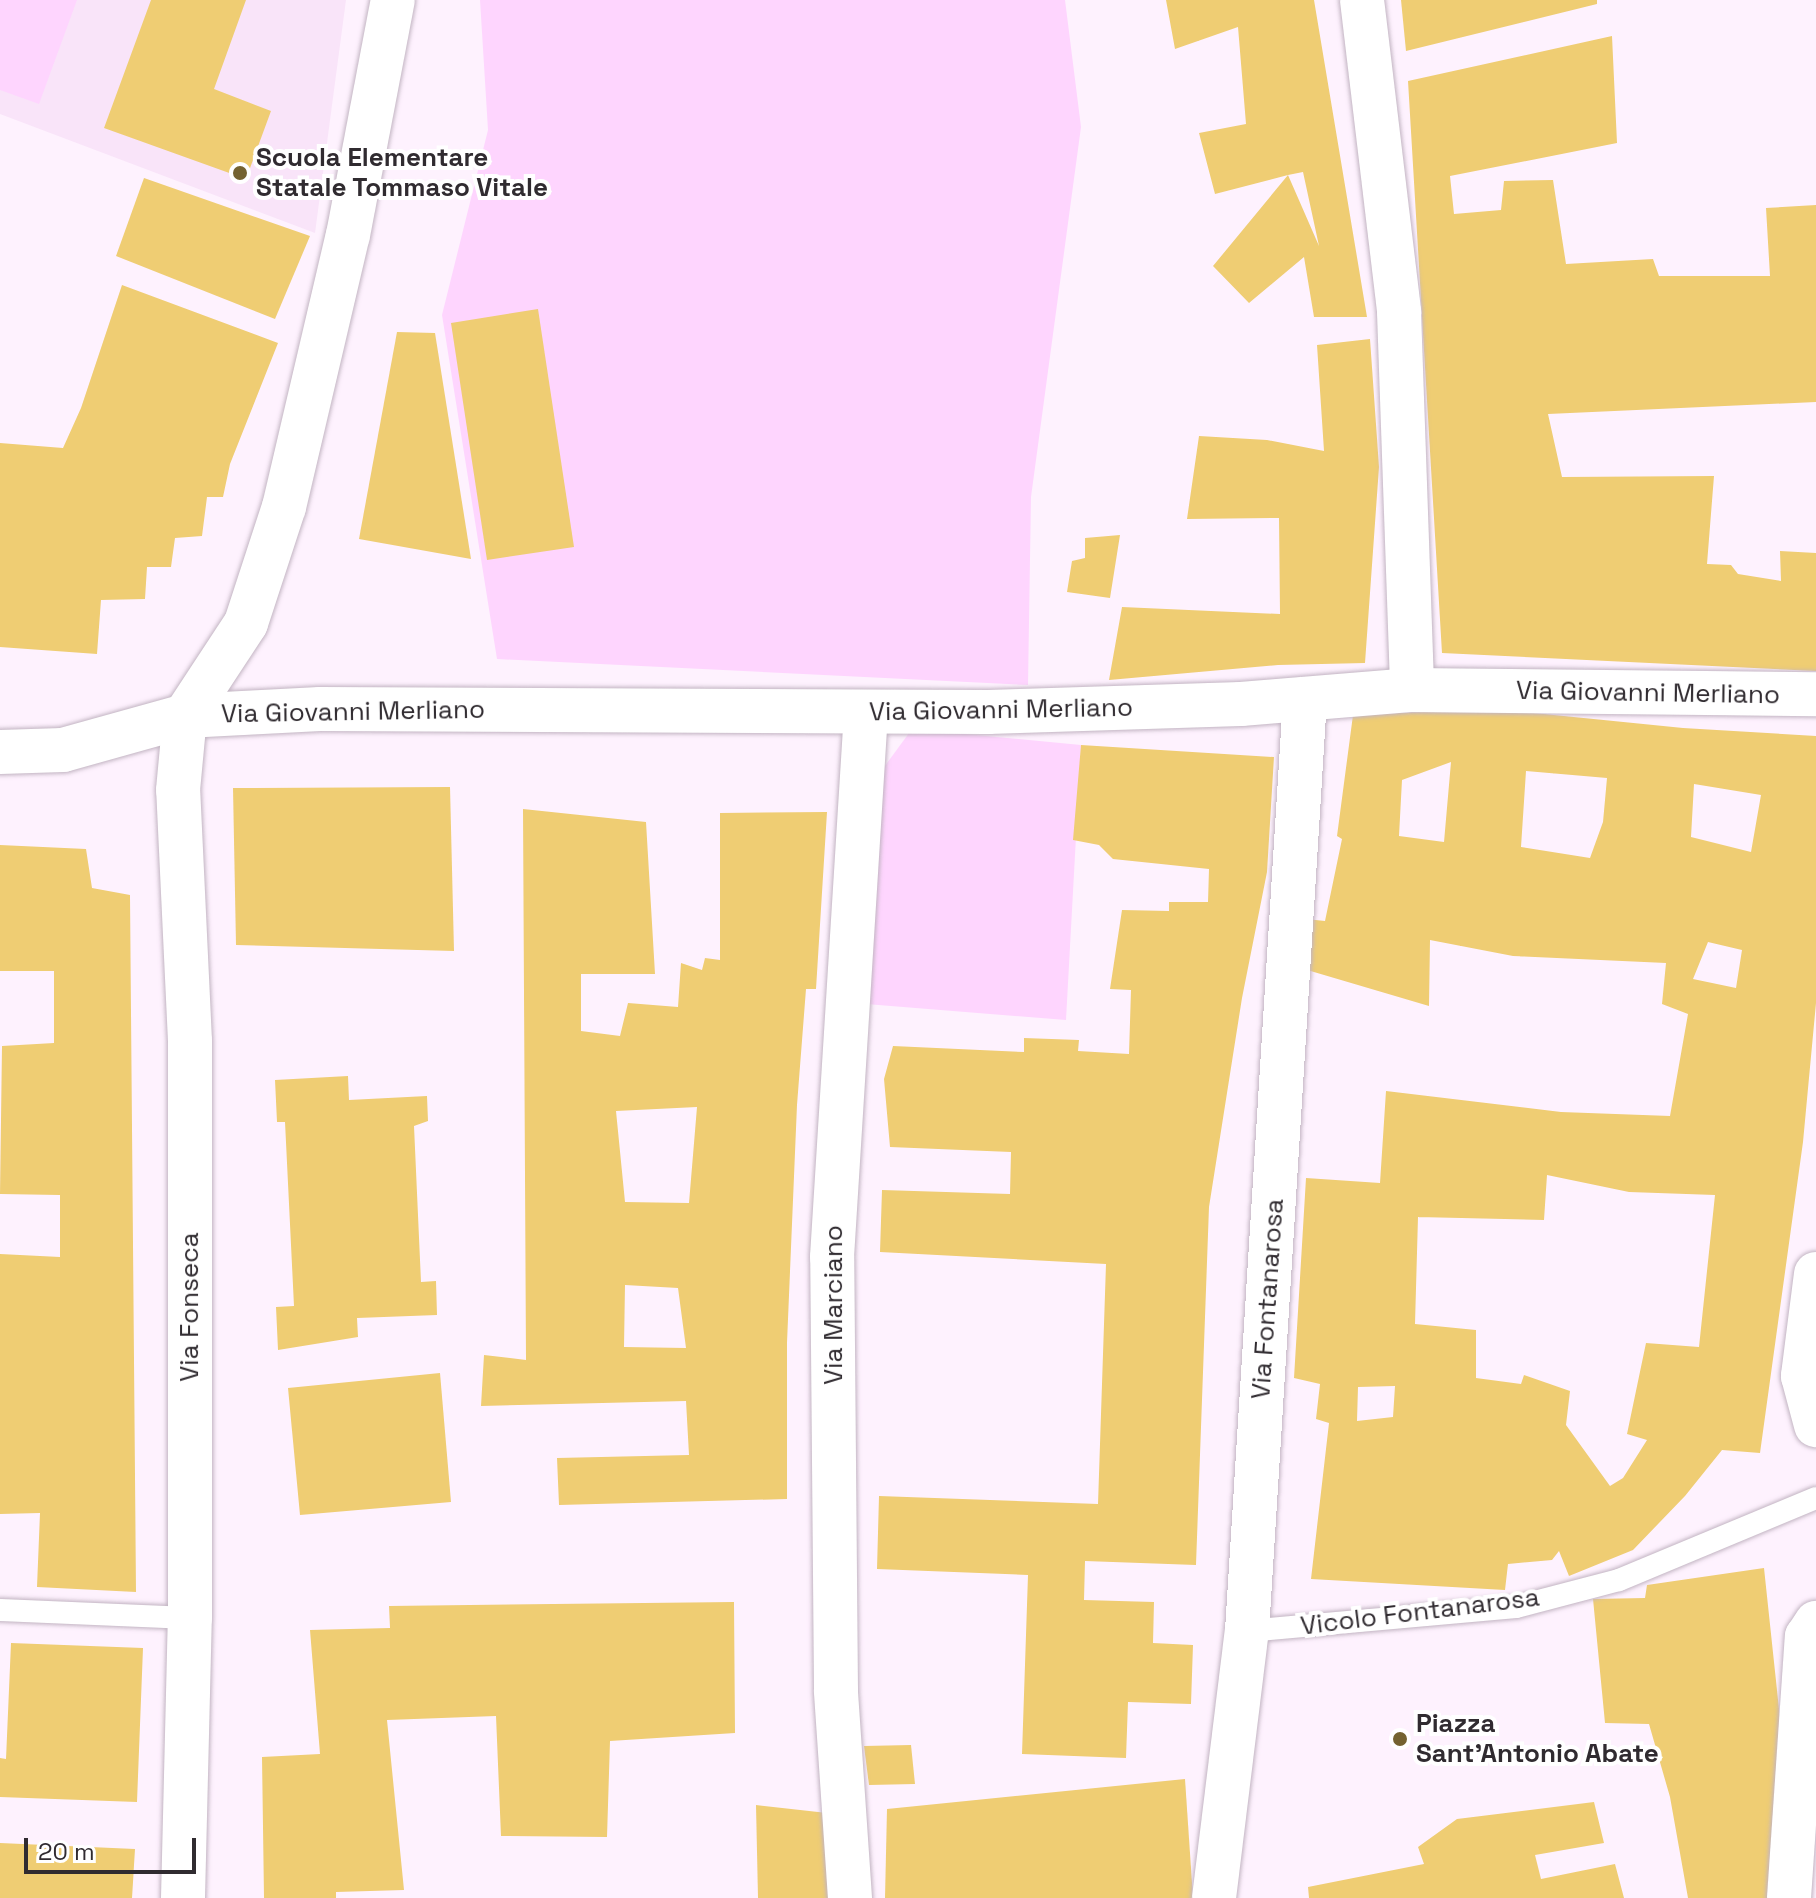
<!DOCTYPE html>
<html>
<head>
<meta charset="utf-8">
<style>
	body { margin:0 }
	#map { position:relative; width:1816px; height:1898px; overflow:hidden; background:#fef2fe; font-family:"Space Grotesk",sans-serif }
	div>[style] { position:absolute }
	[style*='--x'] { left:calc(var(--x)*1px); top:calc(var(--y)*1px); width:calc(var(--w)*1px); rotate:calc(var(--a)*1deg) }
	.built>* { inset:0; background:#f9e4f9 }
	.green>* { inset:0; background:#fed5fe }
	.building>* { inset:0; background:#efcd73 }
	.roads { filter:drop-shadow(0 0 2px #c2b4c2) drop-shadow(0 0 2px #c2b4c2) }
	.lane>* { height:22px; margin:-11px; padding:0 11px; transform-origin:11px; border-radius:11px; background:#fff }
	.street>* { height:44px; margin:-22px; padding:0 22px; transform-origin:22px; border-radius:22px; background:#fff }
	.dots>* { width:22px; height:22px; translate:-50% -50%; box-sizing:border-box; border:4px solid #fff; border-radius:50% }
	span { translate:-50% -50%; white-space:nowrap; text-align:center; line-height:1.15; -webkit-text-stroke:8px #fff; paint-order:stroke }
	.poi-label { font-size:26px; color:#302b30; font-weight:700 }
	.left { translate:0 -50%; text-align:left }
	.street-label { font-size:26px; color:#302b30 }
	.scale { position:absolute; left:24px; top:1838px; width:172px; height:36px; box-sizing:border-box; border:4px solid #302b30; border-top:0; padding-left:10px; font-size:24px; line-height:28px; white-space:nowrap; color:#302b30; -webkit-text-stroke:6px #fff; paint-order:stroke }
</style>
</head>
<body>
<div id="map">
	<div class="built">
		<div style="clip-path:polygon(0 0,346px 0,315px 233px,0 114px)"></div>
	</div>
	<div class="green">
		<div style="clip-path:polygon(0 0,77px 0,39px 104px,0 90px)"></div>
		<div style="clip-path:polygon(480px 0,1065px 0,1081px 127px,1031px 497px,1028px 685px,497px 659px,442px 315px,488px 130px)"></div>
		<div style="clip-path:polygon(912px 729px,1081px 745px,1066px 1020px,866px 1004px,879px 774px)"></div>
	</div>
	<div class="building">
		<div style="clip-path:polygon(151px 0,246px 0,214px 89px,271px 111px,246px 179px,104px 128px)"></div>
		<div style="clip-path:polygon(evenodd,1166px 0,1314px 0,1367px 317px,1314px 317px,1304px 257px,1249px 303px,1213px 266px,1288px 175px,1215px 194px,1199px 133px,1246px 124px,1238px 27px,1175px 49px,1166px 0,1303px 172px,1319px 246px,1288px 175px,1303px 172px)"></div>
		<div style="clip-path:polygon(1401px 0,1597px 0,1597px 4px,1406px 51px)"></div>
		<div style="clip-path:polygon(1612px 36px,1617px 143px,1450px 176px,1454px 214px,1501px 210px,1504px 181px,1553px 180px,1566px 264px,1653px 259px,1659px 276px,1770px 276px,1766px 208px,1816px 205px,1816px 402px,1548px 414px,1562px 477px,1714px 476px,1707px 564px,1731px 565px,1738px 574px,1781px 581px,1780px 551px,1816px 553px,1816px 671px,1442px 653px,1408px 81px)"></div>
		<div style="clip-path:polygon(144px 178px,310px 236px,275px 319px,116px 256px)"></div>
		<div style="clip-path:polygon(122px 285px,278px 343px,230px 464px,223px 497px,207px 497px,202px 536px,175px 538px,171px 567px,147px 567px,145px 599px,101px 600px,97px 654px,0 647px,0 443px,63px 448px,81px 408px)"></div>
		<div style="clip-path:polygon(538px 309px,574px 547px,487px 560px,451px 323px)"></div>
		<div style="clip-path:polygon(397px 332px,435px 333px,471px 559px,359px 539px)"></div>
		<div style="clip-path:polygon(1370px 339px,1379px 467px,1365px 663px,1278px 665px,1109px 680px,1122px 607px,1280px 614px,1279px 518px,1187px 519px,1199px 436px,1267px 440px,1324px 451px,1317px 345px)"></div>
		<div style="clip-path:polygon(1120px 535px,1110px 598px,1067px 592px,1072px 561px,1085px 558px,1085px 538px)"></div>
		<div style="clip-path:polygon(evenodd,1495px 709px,1683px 728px,1816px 736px,1816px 1003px,1803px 1142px,1760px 1453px,1722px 1450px,1685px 1496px,1633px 1550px,1569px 1576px,1559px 1551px,1552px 1560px,1508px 1564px,1505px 1590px,1311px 1579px,1329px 1423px,1316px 1419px,1320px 1384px,1294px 1378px,1306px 1178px,1380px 1183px,1386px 1091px,1561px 1112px,1670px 1116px,1688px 1014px,1662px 1004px,1666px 963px,1513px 956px,1430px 940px,1429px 1006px,1297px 967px,1306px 919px,1325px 921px,1342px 839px,1337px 836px,1353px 715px,1495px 709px,1451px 762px,1444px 842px,1399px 836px,1402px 780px,1451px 762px,1495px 709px,1526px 771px,1607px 778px,1603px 822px,1590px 858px,1521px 847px,1526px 771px,1495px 709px,1694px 784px,1761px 795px,1751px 852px,1691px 837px,1694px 784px,1495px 709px,1708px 942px,1742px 950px,1736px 988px,1693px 979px,1708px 942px,1495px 709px,1547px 1175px,1629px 1192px,1715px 1195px,1699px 1347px,1646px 1343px,1627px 1434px,1647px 1440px,1623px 1478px,1610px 1486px,1566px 1425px,1570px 1391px,1524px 1375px,1521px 1384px,1476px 1378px,1476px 1330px,1415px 1324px,1418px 1217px,1544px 1220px,1547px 1175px,1495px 709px,1395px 1386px,1393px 1417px,1357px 1421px,1358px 1387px,1395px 1386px)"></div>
		<div style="clip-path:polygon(1081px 745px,1274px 757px,1267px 872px,1242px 998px,1209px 1207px,1196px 1565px,1085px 1561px,1084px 1600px,1154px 1602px,1153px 1643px,1193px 1645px,1191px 1704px,1128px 1702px,1126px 1758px,1022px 1754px,1028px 1575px,877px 1569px,879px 1496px,1098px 1504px,1106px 1264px,880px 1252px,882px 1190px,1010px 1194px,1011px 1152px,890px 1147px,884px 1079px,893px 1046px,1024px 1052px,1024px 1038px,1079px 1040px,1078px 1051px,1129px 1054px,1131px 990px,1110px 989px,1122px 910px,1169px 911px,1169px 902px,1208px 902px,1209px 869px,1113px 859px,1099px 845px,1073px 840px)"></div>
		<div style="clip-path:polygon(450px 787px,454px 951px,236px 945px,233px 788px)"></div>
		<div style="clip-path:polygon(evenodd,523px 809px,646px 822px,655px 974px,581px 974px,581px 1031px,620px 1036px,628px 1003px,678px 1007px,681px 963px,702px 970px,705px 958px,720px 960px,720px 813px,827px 812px,816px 989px,806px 989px,797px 1105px,787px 1343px,787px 1499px,559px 1505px,557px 1458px,689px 1455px,686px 1401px,481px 1406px,484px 1355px,526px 1360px,523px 809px,697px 1107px,689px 1203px,625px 1202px,616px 1111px,697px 1107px,523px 809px,625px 1285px,678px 1288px,686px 1348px,624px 1347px,625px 1285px)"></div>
		<div style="clip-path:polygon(0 845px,86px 849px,92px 888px,130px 895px,136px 1592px,37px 1587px,40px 1513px,0 1514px,0 1254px,60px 1257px,60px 1195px,0 1194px,2px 1046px,54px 1043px,54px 971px,0 971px)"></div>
		<div style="clip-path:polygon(348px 1076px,349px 1100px,427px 1096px,428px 1121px,414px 1126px,421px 1282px,436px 1281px,437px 1315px,357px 1318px,358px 1337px,278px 1350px,276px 1307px,294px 1306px,285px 1122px,277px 1122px,275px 1080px)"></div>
		<div style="clip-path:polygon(440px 1373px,451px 1502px,300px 1515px,288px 1388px)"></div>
		<div style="clip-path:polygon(1764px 1568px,1786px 1775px,1776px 1898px,1688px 1898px,1670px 1797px,1649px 1724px,1605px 1723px,1593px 1599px,1645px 1598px,1647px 1585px)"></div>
		<div style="clip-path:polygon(734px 1602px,735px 1733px,610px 1741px,607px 1837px,501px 1836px,496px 1716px,387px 1720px,404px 1890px,336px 1892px,336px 1898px,264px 1898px,262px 1757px,320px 1754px,310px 1630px,390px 1628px,389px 1606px)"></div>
		<div style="clip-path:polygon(11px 1643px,143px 1648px,137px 1802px,0 1797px,0 1758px,6px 1759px)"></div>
		<div style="clip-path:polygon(911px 1745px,915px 1784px,869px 1785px,864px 1746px)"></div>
		<div style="clip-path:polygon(1185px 1779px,1193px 1898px,885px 1898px,887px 1809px)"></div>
		<div style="clip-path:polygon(1594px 1802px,1604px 1843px,1535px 1855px,1541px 1879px,1615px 1864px,1624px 1898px,1309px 1898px,1308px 1887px,1424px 1864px,1418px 1847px,1457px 1819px)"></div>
		<div style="clip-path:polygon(756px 1805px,827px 1813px,832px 1898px,758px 1898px)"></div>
		<div style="clip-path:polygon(0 1843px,135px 1849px,132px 1898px,0 1898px)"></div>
	</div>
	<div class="roads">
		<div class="lane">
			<div style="--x:0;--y:1610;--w:190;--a:2.4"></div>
			<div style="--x:1247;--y:1631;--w:270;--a:-5.1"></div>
			<div style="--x:1516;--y:1607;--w:106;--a:-14.7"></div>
			<div style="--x:1619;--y:1580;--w:213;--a:-22.6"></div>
		</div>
		<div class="street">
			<div style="--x:1362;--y:0;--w:314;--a:83.2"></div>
			<div style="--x:1399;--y:312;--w:378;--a:88"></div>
			<div style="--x:0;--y:752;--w:63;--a:-1.8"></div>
			<div style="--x:63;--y:750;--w:127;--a:-15.6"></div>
			<div style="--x:185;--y:716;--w:135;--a:-3"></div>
			<div style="--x:320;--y:709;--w:668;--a:0.26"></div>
			<div style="--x:988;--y:712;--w:253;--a:-1.8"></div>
			<div style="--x:1241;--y:704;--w:172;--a:-4.7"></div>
			<div style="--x:1412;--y:690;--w:404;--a:0.6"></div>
			<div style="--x:1816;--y:1274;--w:103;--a:97.3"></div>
			<div style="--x:1803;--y:1376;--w:51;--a:75.1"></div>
			<div style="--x:183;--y:1898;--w:280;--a:-88.6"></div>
			<div style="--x:190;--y:1618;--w:577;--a:-90"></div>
			<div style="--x:190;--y:1041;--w:251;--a:-92.7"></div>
			<div style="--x:178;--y:790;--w:74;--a:-84.6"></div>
			<div style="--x:185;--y:716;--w:111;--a:-56.7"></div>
			<div style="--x:246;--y:623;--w:122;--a:-71.9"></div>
			<div style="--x:284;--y:507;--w:279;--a:-76.8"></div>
			<div style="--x:348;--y:235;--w:239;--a:-79.2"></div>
			<div style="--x:850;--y:1898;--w:208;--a:-93.9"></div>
			<div style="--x:836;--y:1690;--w:433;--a:-90.5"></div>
			<div style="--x:832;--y:1257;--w:546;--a:-86.43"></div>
			<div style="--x:1214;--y:1898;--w:269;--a:-83"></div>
			<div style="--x:1247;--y:1631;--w:934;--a:-86.44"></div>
			<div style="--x:1789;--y:1898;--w:262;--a:-86.1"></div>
			<div style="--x:1807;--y:1637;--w:17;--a:-57"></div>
		</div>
	</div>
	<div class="dots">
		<div style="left:240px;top:173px;background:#746230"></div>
		<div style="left:1400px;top:1739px;background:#746230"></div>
	</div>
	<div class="poi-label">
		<span class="left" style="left:256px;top:173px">Scuola Elementare<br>Statale Tommaso Vitale</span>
		<span class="left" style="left:1416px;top:1739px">Piazza<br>Sant'Antonio Abate</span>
	</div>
	<div class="street-label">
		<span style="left:1648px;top:693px;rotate:1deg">Via Giovanni Merliano</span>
		<span style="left:1001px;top:710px;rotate:-1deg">Via Giovanni Merliano</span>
		<span style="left:353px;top:712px;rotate:-1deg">Via Giovanni Merliano</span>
		<span style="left:1268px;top:1299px;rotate:-86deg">Via Fontanarosa</span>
		<span style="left:834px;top:1305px;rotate:-90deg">Via Marciano</span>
		<span style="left:190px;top:1307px;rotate:-90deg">Via Fonseca</span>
		<span style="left:1420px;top:1612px;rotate:-7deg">Vicolo Fontanarosa</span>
	</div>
	<div class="scale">20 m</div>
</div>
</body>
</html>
